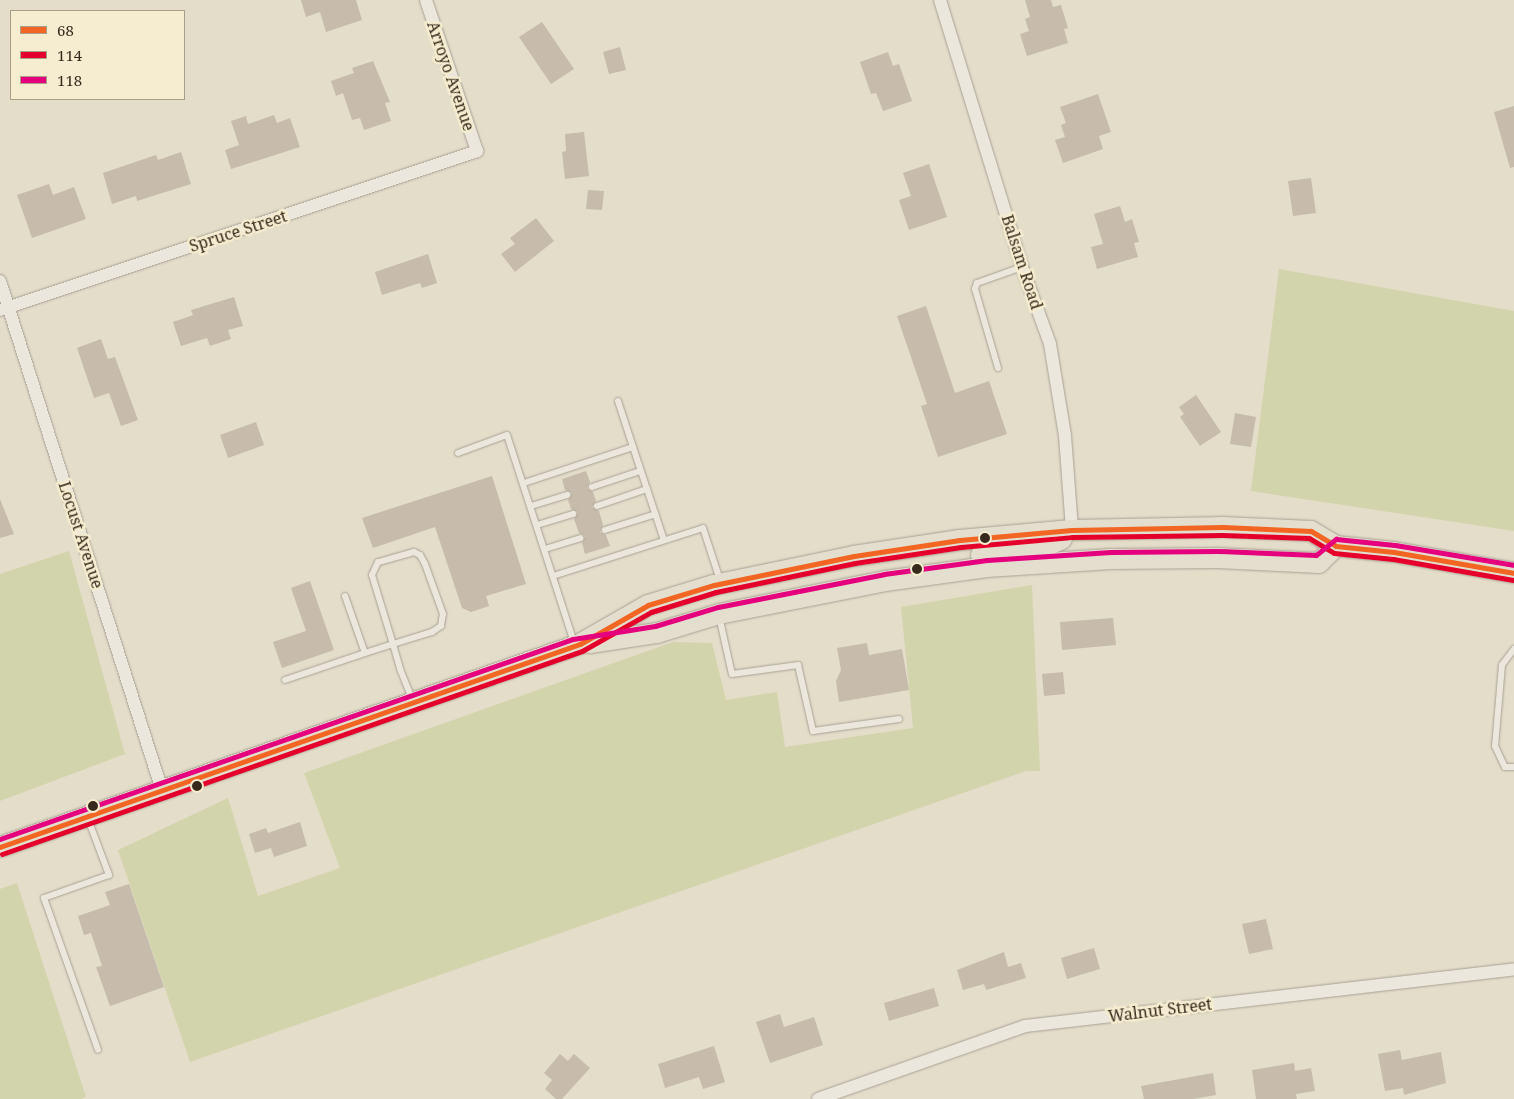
<!DOCTYPE html>
<html>
<head>
<meta charset="utf-8">
<style>
	body { margin:0 }
	#map { position:relative; width:1514px; height:1099px; overflow:hidden; background:#e4ddca; font-family:"Noto Serif",serif }
	div>[style] { position:absolute }
	[style*='--x'] { left:calc(var(--x)*1px); top:calc(var(--y)*1px); width:calc(var(--w)*1px); rotate:calc(var(--a)*1deg) }
	.green>* { inset:0; background:#d2d4ac }
	.building>* { inset:0; background:#c7bbab }
	.roads { filter:drop-shadow(0 0 1px #a8a194) drop-shadow(0 0 1px #a8a194) }
	.lane>* { height:6px; margin:-3px; padding:0 3px; transform-origin:3px; border-radius:3px; background:#ece7dc }
	.street>* { height:12px; margin:-6px; padding:0 6px; transform-origin:6px; border-radius:6px; background:#ece7dc }
	.primary>* { height:20px; margin:-10px; padding:0 10px; transform-origin:10px; border-radius:10px; background:#e3decd }
	.bus-1>* { height:5px; margin:-2.5px; padding:0 2.5px; transform-origin:2.5px; border-radius:2.5px; background:#f26522 }
	.bus-2>* { height:5px; margin:-2.5px; padding:0 2.5px; transform-origin:2.5px; border-radius:2.5px; background:#e4002b }
	.bus-3>* { height:5px; margin:-2.5px; padding:0 2.5px; transform-origin:2.5px; border-radius:2.5px; background:#e5007d }
	.dots>* { width:14px; height:14px; translate:-50% -50%; box-sizing:border-box; border:2px solid #f6eccf; border-radius:50% }
	span { translate:-50% -50%; white-space:nowrap; text-align:center; line-height:1.15; -webkit-text-stroke:5px #f6eccf; paint-order:stroke }
	.street-label { font-size:16px; color:#372a1c }
	.legend { position:absolute; left:10px; top:10px; width:175px; height:90px; box-sizing:border-box; background:#f6eccf; border:1px solid #aa9e87; margin:0; padding:6px 9px; list-style:none; font-size:15px; color:#372a1c }
	.legend li { display:flex; align-items:center; gap:10px; height:25px }
	.legend b { width:25px; border:1px solid #aa9e87 }
</style>
</head>
<body>
<div id="map">
	<div class="green">
		<div style="clip-path:polygon(1279px 269px,1514px 311px,1514px 531px,1251px 491px)"></div>
		<div style="clip-path:polygon(69px 551px,125px 754px,0 801px,0 574px)"></div>
		<div style="clip-path:polygon(1032px 585px,1040px 771px,1026px 771px,190px 1062px,118px 850px,228px 798px,258px 896px,340px 868px,304px 773px,673px 642px,712px 643px,726px 700px,777px 692px,785px 747px,913px 728px,901px 607px)"></div>
		<div style="clip-path:polygon(17px 883px,86px 1097px,81px 1099px,0 1099px,0 889px)"></div>
	</div>
	<div class="building">
		<div style="clip-path:polygon(301px 0,356px 0,362px 20px,326px 32px,320px 12px,306px 17px)"></div>
		<div style="clip-path:polygon(1025px 0,1051px 0,1053px 7px,1061px 5px,1068px 28px,1064px 29px,1068px 43px,1027px 56px,1020px 34px,1029px 31px,1025px 19px,1030px 17px)"></div>
		<div style="clip-path:polygon(542px 22px,574px 69px,551px 84px,519px 37px)"></div>
		<div style="clip-path:polygon(620px 47px,626px 70px,609px 74px,603px 52px)"></div>
		<div style="clip-path:polygon(888px 52px,893px 66px,899px 64px,912px 101px,883px 111px,876px 93px,871px 94px,860px 62px)"></div>
		<div style="clip-path:polygon(373px 61px,390px 102px,385px 103px,391px 121px,364px 130px,360px 118px,352px 120px,343px 93px,336px 96px,331px 81px,354px 73px,352px 68px)"></div>
		<div style="clip-path:polygon(1098px 94px,1111px 132px,1099px 136px,1103px 149px,1063px 163px,1055px 140px,1065px 137px,1061px 125px,1066px 123px,1060px 107px)"></div>
		<div style="clip-path:polygon(1514px 106px,1514px 167px,1510px 168px,1494px 112px)"></div>
		<div style="clip-path:polygon(274px 115px,277px 123px,290px 118px,300px 147px,231px 169px,225px 150px,239px 145px,231px 121px,246px 116px,248px 124px)"></div>
		<div style="clip-path:polygon(584px 132px,589px 176px,565px 179px,562px 152px,566px 151px,565px 134px)"></div>
		<div style="clip-path:polygon(181px 152px,191px 184px,137px 201px,136px 196px,112px 204px,103px 173px,156px 155px,158px 160px)"></div>
		<div style="clip-path:polygon(929px 164px,947px 217px,909px 230px,899px 200px,911px 196px,903px 173px)"></div>
		<div style="clip-path:polygon(1311px 178px,1316px 213px,1293px 216px,1288px 181px)"></div>
		<div style="clip-path:polygon(49px 184px,53px 195px,74px 187px,86px 219px,32px 238px,17px 195px)"></div>
		<div style="clip-path:polygon(588px 190px,604px 191px,602px 210px,586px 209px)"></div>
		<div style="clip-path:polygon(1120px 206px,1125px 222px,1132px 219px,1139px 242px,1134px 243px,1138px 257px,1097px 269px,1091px 247px,1103px 244px,1094px 214px)"></div>
		<div style="clip-path:polygon(536px 218px,554px 241px,515px 272px,501px 254px,515px 244px,510px 238px)"></div>
		<div style="clip-path:polygon(428px 254px,437px 283px,422px 288px,420px 283px,382px 295px,375px 272px)"></div>
		<div style="clip-path:polygon(234px 297px,243px 326px,228px 330px,231px 339px,210px 346px,207px 338px,181px 346px,173px 322px,193px 315px,191px 310px)"></div>
		<div style="clip-path:polygon(926px 306px,955px 393px,989px 381px,1007px 434px,938px 457px,921px 406px,927px 404px,897px 316px)"></div>
		<div style="clip-path:polygon(101px 339px,108px 359px,115px 357px,138px 420px,121px 426px,109px 393px,94px 398px,77px 348px)"></div>
		<div style="clip-path:polygon(1196px 395px,1221px 432px,1200px 446px,1180px 417px,1184px 414px,1179px 407px)"></div>
		<div style="clip-path:polygon(1235px 413px,1256px 417px,1251px 447px,1230px 444px)"></div>
		<div style="clip-path:polygon(256px 422px,264px 445px,228px 458px,220px 435px)"></div>
		<div style="clip-path:polygon(586px 471px,590px 482px,587px 488px,593px 492px,596px 501px,592px 507px,599px 511px,603px 525px,600px 532px,606px 535px,610px 546px,585px 554px,582px 543px,585px 536px,579px 533px,574px 519px,578px 512px,571px 509px,568px 500px,572px 493px,565px 490px,562px 479px)"></div>
		<div style="clip-path:polygon(492px 476px,526px 584px,486px 596px,489px 606px,471px 612px,462px 608px,435px 527px,373px 548px,362px 518px)"></div>
		<div style="clip-path:polygon(0 499px,14px 534px,0 538px)"></div>
		<div style="clip-path:polygon(310px 581px,334px 650px,282px 668px,273px 642px,306px 631px,291px 588px)"></div>
		<div style="clip-path:polygon(1113px 618px,1116px 645px,1062px 650px,1060px 622px)"></div>
		<div style="clip-path:polygon(867px 643px,869px 655px,902px 649px,909px 690px,839px 702px,836px 681px,841px 670px,837px 648px)"></div>
		<div style="clip-path:polygon(1063px 672px,1065px 694px,1044px 696px,1042px 674px)"></div>
		<div style="clip-path:polygon(300px 822px,307px 846px,274px 857px,271px 848px,255px 853px,249px 834px,266px 828px,268px 833px)"></div>
		<div style="clip-path:polygon(129px 884px,164px 987px,110px 1006px,96px 967px,102px 966px,91px 933px,84px 935px,78px 916px,110px 905px,105px 892px)"></div>
		<div style="clip-path:polygon(1266px 919px,1273px 949px,1249px 954px,1242px 924px)"></div>
		<div style="clip-path:polygon(1094px 948px,1100px 969px,1067px 979px,1061px 958px)"></div>
		<div style="clip-path:polygon(1004px 952px,1008px 967px,1021px 963px,1026px 978px,986px 990px,984px 984px,963px 990px,957px 970px)"></div>
		<div style="clip-path:polygon(934px 988px,939px 1006px,889px 1021px,884px 1003px)"></div>
		<div style="clip-path:polygon(780px 1014px,784px 1027px,814px 1017px,823px 1045px,770px 1063px,756px 1022px)"></div>
		<div style="clip-path:polygon(714px 1046px,725px 1082px,703px 1089px,699px 1077px,665px 1088px,658px 1064px)"></div>
		<div style="clip-path:polygon(1400px 1050px,1402px 1060px,1441px 1052px,1446px 1083px,1404px 1095px,1403px 1088px,1385px 1091px,1378px 1054px)"></div>
		<div style="clip-path:polygon(560px 1054px,568px 1061px,574px 1054px,590px 1068px,562px 1099px,556px 1099px,545px 1089px,552px 1080px,544px 1073px)"></div>
		<div style="clip-path:polygon(1294px 1063px,1295px 1071px,1311px 1068px,1315px 1091px,1296px 1094px,1297px 1099px,1256px 1099px,1252px 1070px)"></div>
		<div style="clip-path:polygon(1213px 1073px,1216px 1095px,1193px 1099px,1144px 1099px,1141px 1086px)"></div>
	</div>
	<div class="roads">
		<div class="lane">
			<div style="--x:998;--y:368;--w:82;--a:-106.2"></div>
			<div style="--x:975;--y:289;--w:6;--a:-72"></div>
			<div style="--x:977;--y:283;--w:48;--a:-19.6"></div>
			<div style="--x:618;--y:401;--w:48;--a:71.9"></div>
			<div style="--x:458;--y:453;--w:52;--a:-20.2"></div>
			<div style="--x:507;--y:435;--w:218;--a:72.1"></div>
			<div style="--x:524;--y:483;--w:115;--a:-18.3"></div>
			<div style="--x:633;--y:447;--w:98;--a:71.6"></div>
			<div style="--x:592;--y:487;--w:51;--a:-18.4"></div>
			<div style="--x:531;--y:506;--w:38;--a:-17"></div>
			<div style="--x:597;--y:506;--w:53;--a:-18.8"></div>
			<div style="--x:537;--y:525;--w:38;--a:-17"></div>
			<div style="--x:605;--y:530;--w:53;--a:-17.4"></div>
			<div style="--x:545;--y:549;--w:37;--a:-17"></div>
			<div style="--x:553;--y:576;--w:157;--a:-17.7"></div>
			<div style="--x:703;--y:528;--w:55;--a:71.9"></div>
			<div style="--x:345;--y:596;--w:60;--a:70.7"></div>
			<div style="--x:719;--y:616;--w:59;--a:77.4"></div>
			<div style="--x:732;--y:674;--w:67;--a:-7.8"></div>
			<div style="--x:798;--y:665;--w:68;--a:77.2"></div>
			<div style="--x:813;--y:731;--w:87;--a:-7.9"></div>
			<div style="--x:1514;--y:649;--w:20;--a:127"></div>
			<div style="--x:1502;--y:665;--w:81;--a:94.9"></div>
			<div style="--x:1495;--y:746;--w:23;--a:65"></div>
			<div style="--x:1505;--y:767;--w:9;--a:0"></div>
			<div style="--x:285;--y:680;--w:84;--a:-18.6"></div>
			<div style="--x:365;--y:653;--w:29;--a:-18"></div>
			<div style="--x:393;--y:644;--w:41;--a:-17.1"></div>
			<div style="--x:432;--y:632;--w:11;--a:-34"></div>
			<div style="--x:441;--y:626;--w:12;--a:-81"></div>
			<div style="--x:443;--y:614;--w:53;--a:-109.8"></div>
			<div style="--x:425;--y:564;--w:10;--a:-119"></div>
			<div style="--x:420;--y:555;--w:7;--a:-153"></div>
			<div style="--x:414;--y:552;--w:37;--a:164"></div>
			<div style="--x:378;--y:562;--w:14;--a:115"></div>
			<div style="--x:372;--y:575;--w:72;--a:73.1"></div>
			<div style="--x:393;--y:644;--w:26;--a:74"></div>
			<div style="--x:400;--y:669;--w:35;--a:68"></div>
			<div style="--x:88;--y:819;--w:60;--a:69.4"></div>
			<div style="--x:109;--y:875;--w:69;--a:160.5"></div>
			<div style="--x:44;--y:898;--w:161;--a:70.4"></div>
		</div>
		<div class="street">
			<div style="--x:940;--y:0;--w:279;--a:72.9"></div>
			<div style="--x:1022;--y:267;--w:82;--a:70"></div>
			<div style="--x:1050;--y:344;--w:93;--a:80.7"></div>
			<div style="--x:1065;--y:436;--w:94;--a:85.7"></div>
			<div style="--x:0;--y:281;--w:534;--a:72.35"></div>
			<div style="--x:0;--y:310;--w:503;--a:-18.43"></div>
			<div style="--x:477;--y:151;--w:159;--a:-108.7"></div>
			<div style="--x:818;--y:1099;--w:219;--a:-19.4"></div>
			<div style="--x:1025;--y:1026;--w:492;--a:-6.6"></div>
		</div>
		<div class="primary">
			<div style="--x:981;--y:555;--w:69;--a:-8.4"></div>
			<div style="--x:1049;--y:545;--w:14;--a:-25"></div>
			<div style="--x:590;--y:643;--w:68;--a:-8.5"></div>
			<div style="--x:657;--y:633;--w:65;--a:-17"></div>
			<div style="--x:719;--y:614;--w:169;--a:-11.2"></div>
			<div style="--x:885;--y:581;--w:103;--a:-7.8"></div>
			<div style="--x:987;--y:567;--w:124;--a:-3.7"></div>
			<div style="--x:1111;--y:559;--w:107;--a:-0.5"></div>
			<div style="--x:1218;--y:558;--w:101;--a:2.8"></div>
			<div style="--x:1319;--y:563;--w:24;--a:-45"></div>
			<div style="--x:0;--y:847;--w:614;--a:-19.29"></div>
			<div style="--x:580;--y:644;--w:78;--a:-29.8"></div>
			<div style="--x:648;--y:605;--w:69;--a:-16.9"></div>
			<div style="--x:714;--y:585;--w:143;--a:-11.7"></div>
			<div style="--x:854;--y:556;--w:107;--a:-8.6"></div>
			<div style="--x:960;--y:540;--w:112;--a:-5.1"></div>
			<div style="--x:1072;--y:530;--w:151;--a:-1.1"></div>
			<div style="--x:1223;--y:527;--w:88;--a:2.6"></div>
			<div style="--x:1311;--y:531;--w:29;--a:31"></div>
			<div style="--x:1336;--y:546;--w:58;--a:5.9"></div>
			<div style="--x:1394;--y:552;--w:122;--a:9.9"></div>
		</div>
	</div>
	<div class="bus-1">
		<div style="--x:0;--y:847;--w:614;--a:-19.29"></div>
		<div style="--x:580;--y:644;--w:78;--a:-29.8"></div>
		<div style="--x:648;--y:605;--w:69;--a:-16.9"></div>
		<div style="--x:714;--y:585;--w:143;--a:-11.7"></div>
		<div style="--x:854;--y:556;--w:107;--a:-8.6"></div>
		<div style="--x:960;--y:540;--w:112;--a:-5.1"></div>
		<div style="--x:1072;--y:530;--w:151;--a:-1.1"></div>
		<div style="--x:1223;--y:527;--w:88;--a:2.6"></div>
		<div style="--x:1311;--y:531;--w:29;--a:31"></div>
		<div style="--x:1336;--y:546;--w:58;--a:5.9"></div>
		<div style="--x:1394;--y:552;--w:122;--a:9.9"></div>
	</div>
	<div class="bus-2">
		<div style="--x:2;--y:854;--w:614;--a:-19.29"></div>
		<div style="--x:582;--y:651;--w:79;--a:-29.5"></div>
		<div style="--x:651;--y:612;--w:68;--a:-17.1"></div>
		<div style="--x:716;--y:592;--w:142;--a:-11.8"></div>
		<div style="--x:855;--y:563;--w:107;--a:-8.6"></div>
		<div style="--x:961;--y:547;--w:111;--a:-5.1"></div>
		<div style="--x:1072;--y:537;--w:151;--a:-0.8"></div>
		<div style="--x:1223;--y:535;--w:86;--a:2"></div>
		<div style="--x:1309;--y:538;--w:29;--a:31"></div>
		<div style="--x:1334;--y:553;--w:59;--a:5.8"></div>
		<div style="--x:1393;--y:559;--w:122;--a:9.9"></div>
	</div>
	<div class="bus-3">
		<div style="--x:0;--y:839;--w:607;--a:-19.24"></div>
		<div style="--x:573;--y:639;--w:83;--a:-9"></div>
		<div style="--x:655;--y:626;--w:66;--a:-16.8"></div>
		<div style="--x:718;--y:607;--w:169;--a:-11.2"></div>
		<div style="--x:884;--y:574;--w:104;--a:-7.7"></div>
		<div style="--x:987;--y:560;--w:124;--a:-3.7"></div>
		<div style="--x:1111;--y:552;--w:107;--a:-0.5"></div>
		<div style="--x:1218;--y:551;--w:98;--a:2.3"></div>
		<div style="--x:1316;--y:555;--w:26;--a:-39"></div>
		<div style="--x:1336;--y:539;--w:59;--a:5.8"></div>
		<div style="--x:1395;--y:545;--w:121;--a:9.5"></div>
	</div>
	<div class="dots">
		<div style="left:985px;top:538px;background:#372a1c"></div>
		<div style="left:917px;top:569px;background:#372a1c"></div>
		<div style="left:197px;top:786px;background:#372a1c"></div>
		<div style="left:93px;top:806px;background:#372a1c"></div>
	</div>
	<div class="street-label">
		<span style="left:451px;top:76px;rotate:71deg">Arroyo Avenue</span>
		<span style="left:238px;top:231px;rotate:-18deg">Spruce Street</span>
		<span style="left:1022px;top:262px;rotate:72deg">Balsam Road</span>
		<span style="left:81px;top:535px;rotate:72deg">Locust Avenue</span>
		<span style="left:1160px;top:1010px;rotate:-7deg">Walnut Street</span>
	</div>
	<ul class="legend">
	<li><b style="height:6px;background:#f26522"></b>68</li>
	<li><b style="height:6px;background:#e4002b"></b>114</li>
	<li><b style="height:6px;background:#e5007d"></b>118</li>
	</ul>
</div>
</body>
</html>
